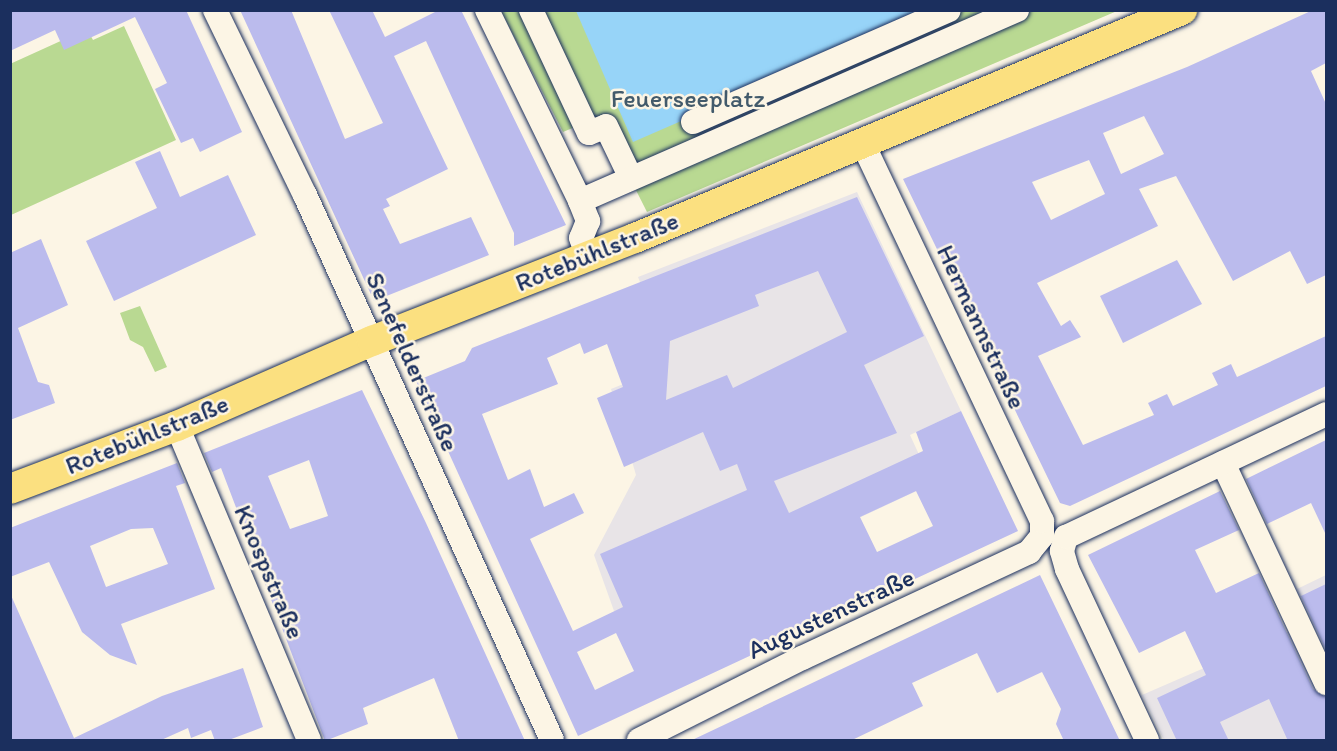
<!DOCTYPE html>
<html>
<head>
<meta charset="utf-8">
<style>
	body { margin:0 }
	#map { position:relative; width:1337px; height:751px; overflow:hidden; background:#fcf5e5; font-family:Itim,sans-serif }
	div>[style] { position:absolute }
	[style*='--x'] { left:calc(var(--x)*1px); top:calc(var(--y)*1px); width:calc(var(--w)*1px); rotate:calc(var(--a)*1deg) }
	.built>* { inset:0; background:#e8e4e7 }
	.green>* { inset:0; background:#b9d992 }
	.water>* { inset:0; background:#97d4f8 }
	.building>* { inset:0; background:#bbbbed }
	.roads { filter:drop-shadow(0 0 2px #1b2f5e) drop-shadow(0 0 2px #1b2f5e) }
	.minor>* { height:24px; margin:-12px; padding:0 12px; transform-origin:12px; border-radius:12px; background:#fcf5e5 }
	.major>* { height:30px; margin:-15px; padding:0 15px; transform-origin:15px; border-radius:15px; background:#fbe080 }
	span { translate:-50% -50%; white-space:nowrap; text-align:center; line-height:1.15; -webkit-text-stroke:5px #fcf5e5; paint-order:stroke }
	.park-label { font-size:26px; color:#425a6b }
	.street-label { font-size:26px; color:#1b2f5e }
	.frame { position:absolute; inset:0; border:12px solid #1b2f5e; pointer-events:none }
</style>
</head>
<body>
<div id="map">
	<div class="built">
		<div style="clip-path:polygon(857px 192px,961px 411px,910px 435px,922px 461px,923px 488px,767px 561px,798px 633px,782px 641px,758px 591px,614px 611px,594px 555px,636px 475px,611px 389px,663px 368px,665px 345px,638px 277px)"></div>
		<div style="clip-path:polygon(1326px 575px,1326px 740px,1164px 740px,1142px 695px,1310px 622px,1297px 589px)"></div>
	</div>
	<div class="green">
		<div style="clip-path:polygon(501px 11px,1117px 11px,647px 212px,599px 117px,563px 132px)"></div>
		<div style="clip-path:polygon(124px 26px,176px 140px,11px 215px,10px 64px,87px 29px,93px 40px)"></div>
		<div style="clip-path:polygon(140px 306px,167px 367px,155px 372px,143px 347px,130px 340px,120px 313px)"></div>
	</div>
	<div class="water">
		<div style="clip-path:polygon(576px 11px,934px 11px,633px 142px)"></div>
	</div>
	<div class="building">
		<div style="clip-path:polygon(10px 10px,186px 10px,242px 132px,200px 152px,193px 138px,181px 143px,155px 89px,167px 83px,135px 17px,64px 50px,55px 30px,10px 51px)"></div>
		<div style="clip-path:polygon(240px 10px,291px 10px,345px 139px,383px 123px,329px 10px,372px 10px,385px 37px,439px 10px,461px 10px,566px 225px,514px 246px,514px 233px,426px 41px,394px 56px,448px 169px,386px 199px,390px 206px,383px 209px,400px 244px,471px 217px,489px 255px,374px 301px)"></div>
		<div style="clip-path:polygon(evenodd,1313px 10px,1326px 10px,1326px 63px,1311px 71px,1326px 104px,1326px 275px,1307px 284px,1290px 251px,1233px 281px,1176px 176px,1139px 189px,1158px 226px,1037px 283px,1061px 326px,1070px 320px,1081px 337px,1038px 356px,1083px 445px,1154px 415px,1148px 403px,1167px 394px,1173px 406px,1218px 385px,1212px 373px,1231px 364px,1237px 377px,1326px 336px,1326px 386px,1070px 506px,1060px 503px,903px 179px,1187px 67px,1313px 10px,1144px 116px,1164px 154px,1121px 174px,1103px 133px,1144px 116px,1313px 10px,1089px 160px,1105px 194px,1051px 220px,1032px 182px,1089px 160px)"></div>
		<div style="clip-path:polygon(160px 151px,180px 197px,228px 175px,256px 235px,114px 301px,86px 241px,157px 208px,135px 162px)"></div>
		<div style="clip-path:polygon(evenodd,857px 197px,924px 336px,864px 365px,897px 433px,774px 481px,789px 513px,923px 451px,916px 432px,961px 411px,1018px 531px,578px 736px,416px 381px,465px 361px,472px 348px,857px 197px,818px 271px,847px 332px,733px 388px,727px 375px,666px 400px,670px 341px,759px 306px,755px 295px,818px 271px,857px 197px,580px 343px,584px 354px,607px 344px,623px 387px,597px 398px,624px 467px,703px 432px,720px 471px,737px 464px,747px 490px,600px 554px,623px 607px,573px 631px,530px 539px,584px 513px,574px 493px,544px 507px,530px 469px,508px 480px,482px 414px,558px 384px,547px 358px,580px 343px,857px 197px,916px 491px,933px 526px,877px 552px,860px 517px,916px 491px,857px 197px,616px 633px,634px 671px,595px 690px,577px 652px,616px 633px)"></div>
		<div style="clip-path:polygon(41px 239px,68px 305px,18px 328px,38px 382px,49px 385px,55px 403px,10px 420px,10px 253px)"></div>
		<div style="clip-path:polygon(1177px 260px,1202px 304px,1123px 343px,1100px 296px)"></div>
		<div style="clip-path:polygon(evenodd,362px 390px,426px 523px,525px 741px,459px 741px,434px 678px,363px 708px,368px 724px,325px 741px,221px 468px,212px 472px,204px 453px,362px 390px,309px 460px,328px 516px,290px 529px,268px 476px,309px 460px)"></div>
		<div style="clip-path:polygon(1326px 440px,1326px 535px,1311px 503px,1267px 524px,1246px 479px)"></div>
		<div style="clip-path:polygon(evenodd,177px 463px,185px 483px,176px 486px,215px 589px,121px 624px,137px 665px,110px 655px,82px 632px,49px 562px,10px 577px,10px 528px,177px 463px,153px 528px,168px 564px,106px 587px,90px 546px,131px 529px,153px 528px)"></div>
		<div style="clip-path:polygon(1220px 491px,1239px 530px,1195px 550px,1216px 593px,1259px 573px,1313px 689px,1326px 697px,1326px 741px,1288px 741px,1269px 699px,1220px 722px,1229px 741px,1177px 741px,1157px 698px,1206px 675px,1185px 631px,1139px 653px,1088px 555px)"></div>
		<div style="clip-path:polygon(1040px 575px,1120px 741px,1064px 741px,1056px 724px,1061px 709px,1042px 672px,997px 693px,977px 653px,912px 683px,923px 706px,850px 741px,690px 741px)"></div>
		<div style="clip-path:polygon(1326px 584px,1326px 650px,1301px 596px)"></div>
		<div style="clip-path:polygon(10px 593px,74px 738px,162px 696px,243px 668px,263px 727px,226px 741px,215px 741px,211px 730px,191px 738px,188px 728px,159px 741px,10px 741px)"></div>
	</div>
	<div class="roads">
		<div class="minor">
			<div style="--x:215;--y:10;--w:206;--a:64.1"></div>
			<div style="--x:305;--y:195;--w:598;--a:65.62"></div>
			<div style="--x:487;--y:10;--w:212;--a:64"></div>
			<div style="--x:580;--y:201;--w:22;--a:68"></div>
			<div style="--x:588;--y:221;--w:18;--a:112"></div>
			<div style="--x:581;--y:238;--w:20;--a:70"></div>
			<div style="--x:531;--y:10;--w:136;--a:64.8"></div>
			<div style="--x:589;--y:133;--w:18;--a:-22"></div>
			<div style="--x:606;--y:126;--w:55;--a:64.4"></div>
			<div style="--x:693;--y:122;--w:279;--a:-23.6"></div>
			<div style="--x:580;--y:201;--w:477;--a:-23.6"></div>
			<div style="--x:177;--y:426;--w:341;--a:67.2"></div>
			<div style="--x:1223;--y:463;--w:243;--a:64.9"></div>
			<div style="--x:639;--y:740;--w:182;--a:-26.7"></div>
			<div style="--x:802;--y:658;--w:251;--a:-25"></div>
			<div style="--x:1029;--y:552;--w:21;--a:-51"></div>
			<div style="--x:1042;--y:536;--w:15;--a:-90"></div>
			<div style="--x:1042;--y:521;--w:417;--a:-115.4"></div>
			<div style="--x:1147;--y:740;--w:189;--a:-115.1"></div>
			<div style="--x:1067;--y:569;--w:19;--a:-106"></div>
			<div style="--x:1062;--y:551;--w:15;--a:-74"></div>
			<div style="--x:1066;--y:537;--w:288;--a:-25.3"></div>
		</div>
		<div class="major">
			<div style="--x:10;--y:489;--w:178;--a:-20.7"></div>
			<div style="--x:177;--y:426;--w:213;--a:-23.6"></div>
			<div style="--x:372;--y:341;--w:282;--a:-21.4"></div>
			<div style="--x:635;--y:238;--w:593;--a:-22.63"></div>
		</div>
	</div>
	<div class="park-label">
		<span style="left:688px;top:99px">Feuerseeplatz</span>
	</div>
	<div class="street-label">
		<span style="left:597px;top:252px;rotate:-22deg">Rotebühlstraße</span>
		<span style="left:981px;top:327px;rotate:65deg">Hermannstraße</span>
		<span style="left:412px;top:362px;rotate:66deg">Senefelderstraße</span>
		<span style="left:147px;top:435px;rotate:-22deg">Rotebühlstraße</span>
		<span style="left:269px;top:572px;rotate:67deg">Knospstraße</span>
		<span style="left:831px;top:614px;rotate:-25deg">Augustenstraße</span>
	</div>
	<div class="frame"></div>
</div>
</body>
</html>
